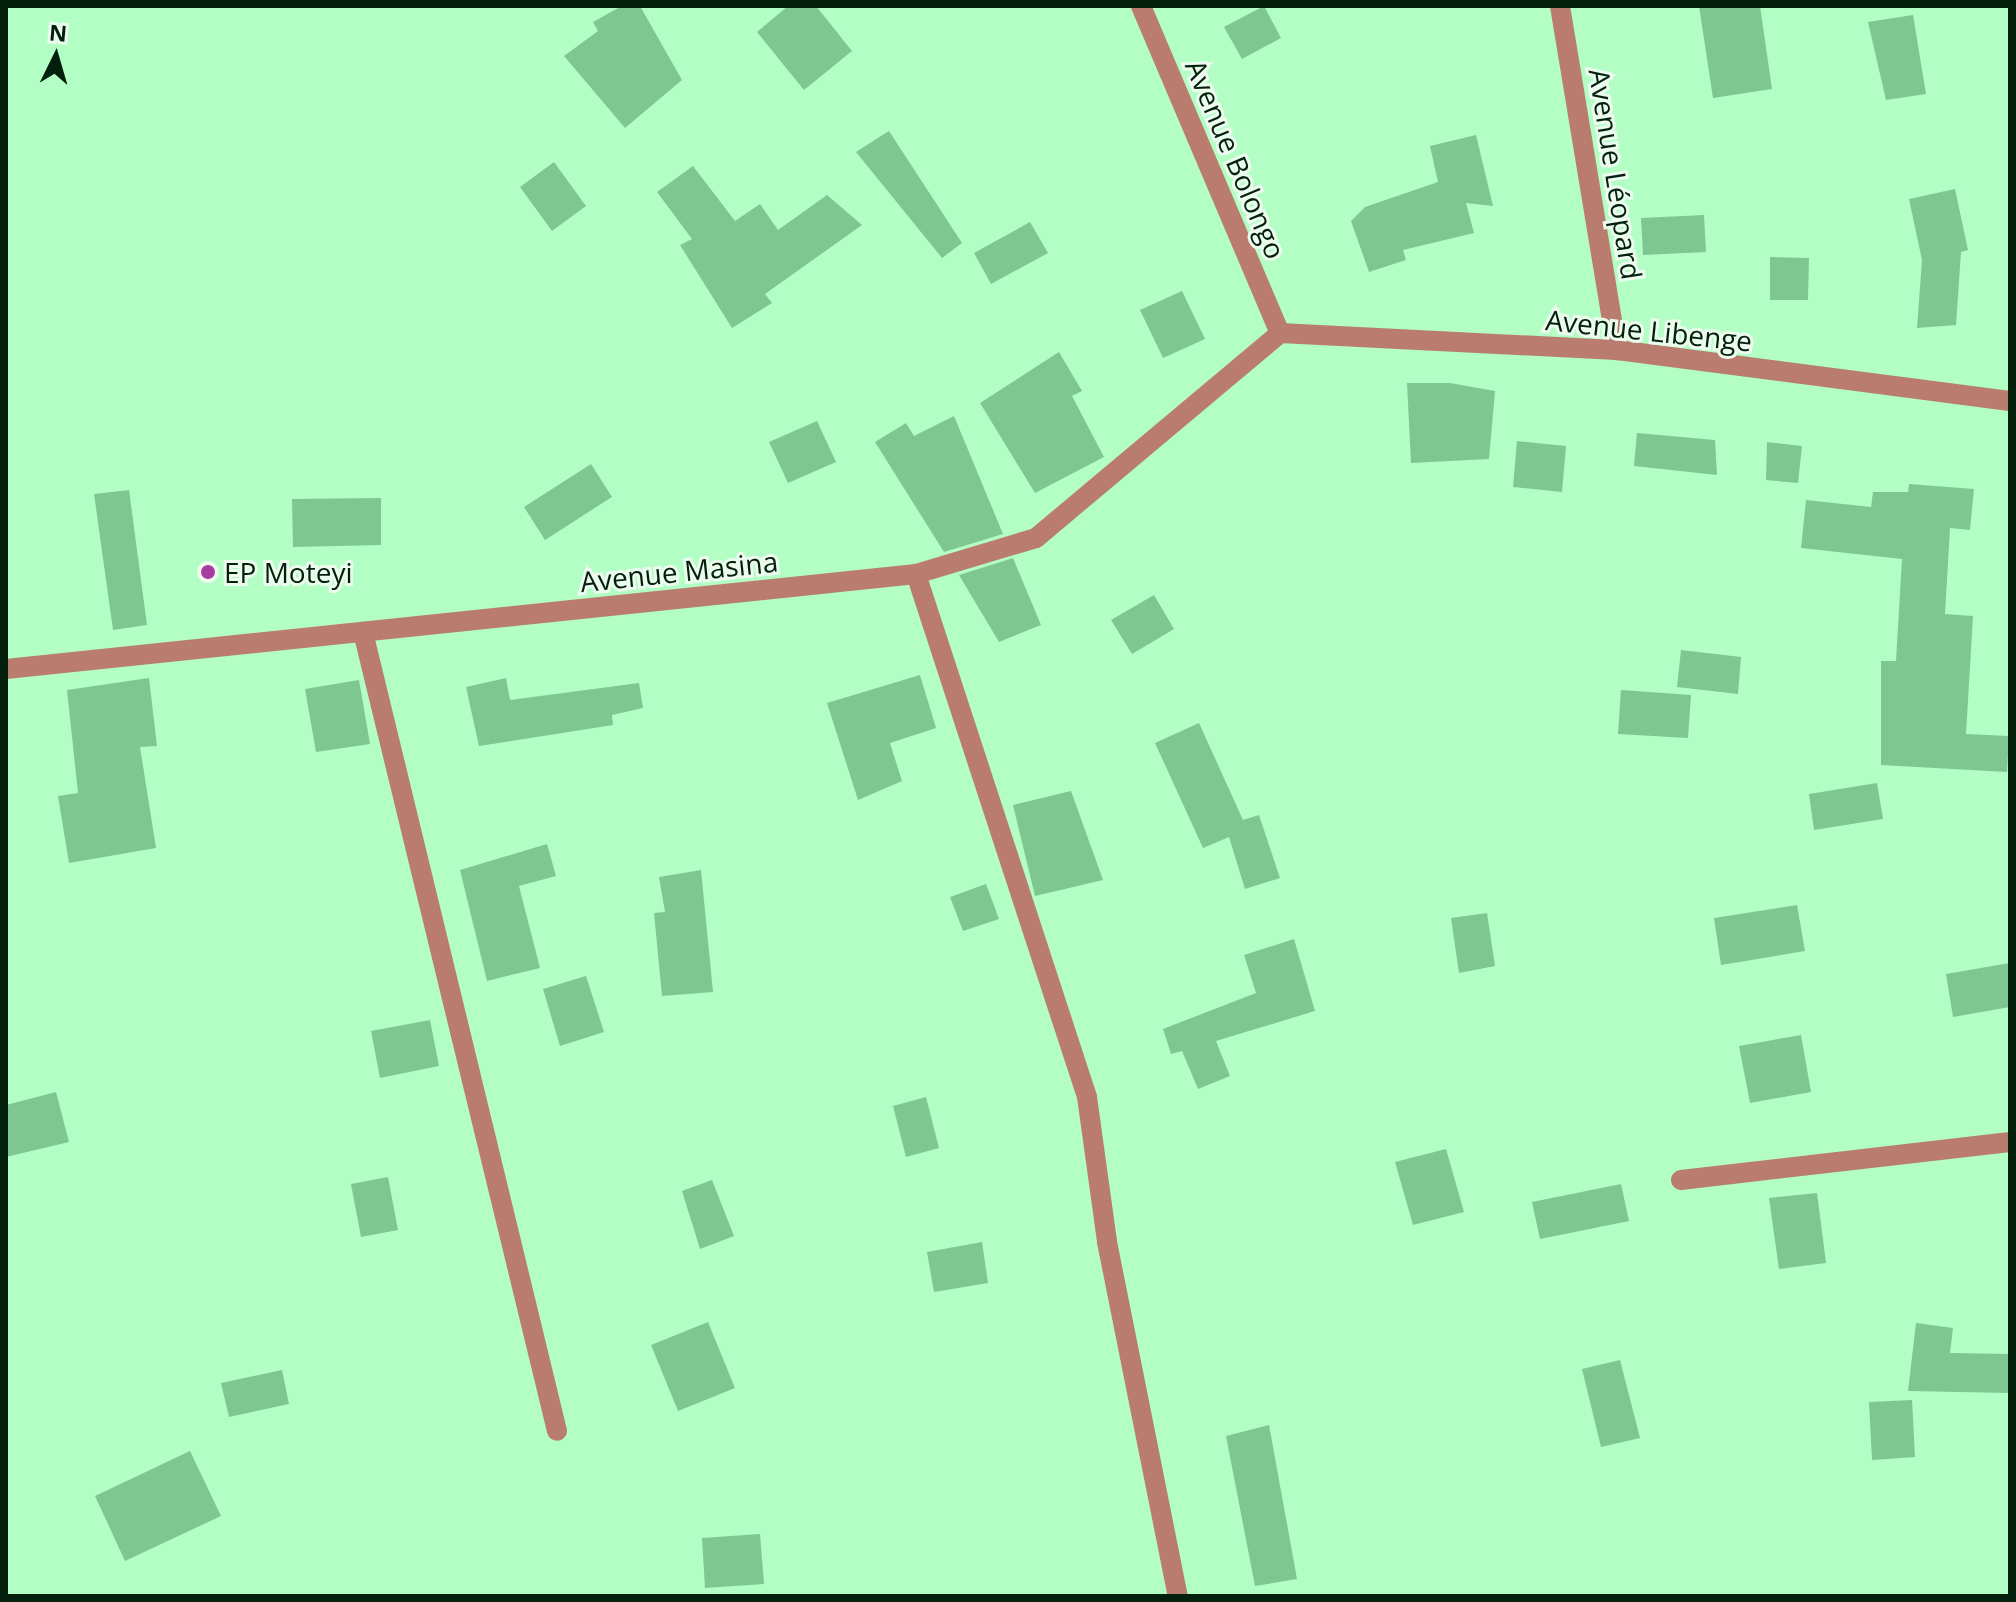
<!DOCTYPE html>
<html>
<head>
<meta charset="utf-8">
<style>
	body { margin:0 }
	#map { position:relative; width:2016px; height:1602px; overflow:hidden; background:#b3fec5; font-family:"Open Sans",sans-serif }
	div>[style] { position:absolute }
	[style*='--x'] { left:calc(var(--x)*1px); top:calc(var(--y)*1px); width:calc(var(--w)*1px); rotate:calc(var(--a)*1deg) }
	.building>* { inset:0; background:#7ec791 }
	.minor>* { height:20px; margin:-10px; padding:0 10px; transform-origin:10px; border-radius:10px; background:#ba7c6f }
	.dots>* { width:22px; height:22px; translate:-50% -50%; box-sizing:border-box; border:4px solid #edfbef; border-radius:50% }
	span { translate:-50% -50%; white-space:nowrap; text-align:center; line-height:1.15; -webkit-text-stroke:6px #edfbef; paint-order:stroke }
	.street-label { font-size:28px; color:#02200c }
	.poi-label { font-size:28px; color:#02200c }
	.left { translate:0 -50%; text-align:left }
	.frame { position:absolute; inset:0; border:8px solid #02200c; pointer-events:none }
	.north { position:absolute; left:16px; top:16px; width:80px; height:80px; -webkit-text-stroke:6px #edfbef; paint-order:stroke; rotate:5deg; font-size:22px; font-weight:700; line-height:32px; text-align:center; color:#02200c }
	.north::after { content:''; display:block; margin:auto; width:28px; height:36px; background:#02200c; clip-path:polygon(50% 0,100% 100%,50% 72%,0 100%) }
</style>
</head>
<body>
<div id="map">
	<div class="building">
		<div style="clip-path:polygon(622px 6px,640px 6px,682px 80px,625px 128px,564px 56px,598px 31px,593px 22px)"></div>
		<div style="clip-path:polygon(788px 6px,816px 6px,852px 51px,804px 90px,757px 32px)"></div>
		<div style="clip-path:polygon(1264px 6px,1281px 38px,1242px 59px,1224px 27px)"></div>
		<div style="clip-path:polygon(1699px 6px,1760px 6px,1772px 89px,1713px 98px)"></div>
		<div style="clip-path:polygon(1913px 15px,1926px 94px,1886px 100px,1868px 22px)"></div>
		<div style="clip-path:polygon(889px 131px,962px 243px,942px 258px,856px 152px)"></div>
		<div style="clip-path:polygon(1476px 135px,1493px 206px,1466px 203px,1474px 233px,1403px 250px,1406px 260px,1369px 272px,1351px 221px,1365px 207px,1438px 182px,1430px 146px)"></div>
		<div style="clip-path:polygon(554px 162px,586px 206px,552px 231px,520px 187px)"></div>
		<div style="clip-path:polygon(693px 166px,735px 221px,760px 204px,778px 230px,827px 195px,862px 225px,765px 294px,772px 303px,732px 328px,680px 245px,692px 239px,657px 192px)"></div>
		<div style="clip-path:polygon(1955px 189px,1968px 250px,1961px 252px,1956px 325px,1917px 328px,1922px 260px,1909px 199px)"></div>
		<div style="clip-path:polygon(1704px 215px,1706px 252px,1643px 255px,1641px 218px)"></div>
		<div style="clip-path:polygon(1030px 222px,1048px 253px,991px 284px,974px 253px)"></div>
		<div style="clip-path:polygon(1770px 257px,1809px 258px,1808px 300px,1770px 300px)"></div>
		<div style="clip-path:polygon(1182px 291px,1205px 339px,1163px 358px,1140px 310px)"></div>
		<div style="clip-path:polygon(1059px 352px,1082px 391px,1072px 396px,1104px 457px,1035px 493px,980px 403px)"></div>
		<div style="clip-path:polygon(1450px 383px,1495px 391px,1489px 459px,1411px 463px,1407px 383px)"></div>
		<div style="clip-path:polygon(954px 416px,1003px 534px,944px 552px,875px 442px,906px 423px,914px 436px)"></div>
		<div style="clip-path:polygon(817px 421px,836px 462px,788px 483px,769px 442px)"></div>
		<div style="clip-path:polygon(1637px 433px,1715px 440px,1717px 475px,1634px 466px)"></div>
		<div style="clip-path:polygon(1517px 441px,1566px 446px,1562px 492px,1513px 487px)"></div>
		<div style="clip-path:polygon(1767px 442px,1802px 446px,1798px 483px,1766px 480px)"></div>
		<div style="clip-path:polygon(591px 464px,612px 497px,545px 540px,524px 507px)"></div>
		<div style="clip-path:polygon(1909px 484px,1974px 489px,1970px 530px,1950px 528px,1945px 614px,1973px 616px,1966px 734px,2009px 736px,2007px 772px,1881px 765px,1881px 661px,1896px 661px,1902px 559px,1801px 548px,1806px 500px,1871px 507px,1873px 492px,1908px 492px)"></div>
		<div style="clip-path:polygon(129px 490px,147px 625px,113px 630px,94px 494px)"></div>
		<div style="clip-path:polygon(381px 498px,381px 545px,293px 547px,292px 499px)"></div>
		<div style="clip-path:polygon(1013px 558px,1041px 625px,999px 642px,959px 575px)"></div>
		<div style="clip-path:polygon(1154px 595px,1174px 629px,1132px 654px,1111px 620px)"></div>
		<div style="clip-path:polygon(1681px 650px,1741px 657px,1738px 694px,1677px 687px)"></div>
		<div style="clip-path:polygon(920px 675px,936px 728px,890px 743px,902px 781px,858px 800px,827px 703px)"></div>
		<div style="clip-path:polygon(149px 678px,157px 746px,140px 747px,156px 848px,69px 863px,58px 796px,78px 793px,67px 690px)"></div>
		<div style="clip-path:polygon(506px 678px,510px 700px,639px 683px,643px 708px,612px 715px,613px 725px,479px 746px,466px 687px)"></div>
		<div style="clip-path:polygon(359px 680px,370px 744px,316px 752px,305px 689px)"></div>
		<div style="clip-path:polygon(1621px 690px,1691px 695px,1688px 738px,1618px 734px)"></div>
		<div style="clip-path:polygon(1199px 723px,1243px 820px,1259px 815px,1280px 878px,1245px 889px,1229px 837px,1203px 848px,1155px 743px)"></div>
		<div style="clip-path:polygon(1877px 783px,1883px 819px,1814px 830px,1809px 794px)"></div>
		<div style="clip-path:polygon(1071px 791px,1103px 880px,1035px 896px,1013px 805px)"></div>
		<div style="clip-path:polygon(547px 844px,556px 876px,519px 886px,540px 968px,487px 981px,460px 870px)"></div>
		<div style="clip-path:polygon(701px 870px,713px 992px,662px 996px,654px 913px,665px 912px,659px 877px)"></div>
		<div style="clip-path:polygon(986px 884px,999px 919px,963px 931px,950px 897px)"></div>
		<div style="clip-path:polygon(1797px 905px,1805px 951px,1721px 965px,1714px 918px)"></div>
		<div style="clip-path:polygon(1487px 913px,1495px 966px,1459px 973px,1451px 918px)"></div>
		<div style="clip-path:polygon(1294px 939px,1315px 1011px,1216px 1041px,1230px 1076px,1198px 1089px,1182px 1051px,1171px 1054px,1163px 1029px,1256px 993px,1244px 955px)"></div>
		<div style="clip-path:polygon(2010px 963px,2010px 1007px,1953px 1017px,1946px 974px)"></div>
		<div style="clip-path:polygon(586px 976px,604px 1032px,560px 1046px,543px 989px)"></div>
		<div style="clip-path:polygon(430px 1020px,439px 1066px,380px 1078px,371px 1031px)"></div>
		<div style="clip-path:polygon(1801px 1035px,1811px 1092px,1750px 1103px,1739px 1046px)"></div>
		<div style="clip-path:polygon(56px 1092px,69px 1142px,6px 1157px,6px 1105px)"></div>
		<div style="clip-path:polygon(926px 1097px,939px 1148px,906px 1157px,893px 1106px)"></div>
		<div style="clip-path:polygon(1446px 1149px,1464px 1212px,1413px 1225px,1395px 1162px)"></div>
		<div style="clip-path:polygon(388px 1177px,398px 1230px,361px 1237px,351px 1184px)"></div>
		<div style="clip-path:polygon(712px 1180px,734px 1236px,700px 1249px,682px 1191px)"></div>
		<div style="clip-path:polygon(1621px 1184px,1629px 1221px,1540px 1239px,1532px 1202px)"></div>
		<div style="clip-path:polygon(1817px 1193px,1826px 1263px,1779px 1269px,1769px 1198px)"></div>
		<div style="clip-path:polygon(982px 1242px,988px 1283px,934px 1292px,927px 1252px)"></div>
		<div style="clip-path:polygon(708px 1322px,735px 1388px,678px 1411px,651px 1345px)"></div>
		<div style="clip-path:polygon(1916px 1323px,1953px 1328px,1950px 1353px,2010px 1354px,2010px 1393px,1908px 1391px)"></div>
		<div style="clip-path:polygon(1620px 1360px,1640px 1438px,1601px 1447px,1582px 1369px)"></div>
		<div style="clip-path:polygon(282px 1370px,289px 1404px,229px 1417px,221px 1383px)"></div>
		<div style="clip-path:polygon(1912px 1400px,1915px 1457px,1872px 1460px,1869px 1402px)"></div>
		<div style="clip-path:polygon(1269px 1425px,1297px 1579px,1255px 1586px,1226px 1436px)"></div>
		<div style="clip-path:polygon(190px 1451px,221px 1516px,125px 1561px,95px 1496px)"></div>
		<div style="clip-path:polygon(760px 1534px,764px 1584px,705px 1588px,702px 1538px)"></div>
	</div>
	<div class="minor">
		<div style="--x:1141;--y:6;--w:355;--a:67"></div>
		<div style="--x:1560;--y:6;--w:349;--a:80.6"></div>
		<div style="--x:1280;--y:333;--w:337;--a:2.9"></div>
		<div style="--x:1617;--y:350;--w:396;--a:7.4"></div>
		<div style="--x:916;--y:574;--w:550;--a:71.89"></div>
		<div style="--x:1087;--y:1097;--w:146;--a:82.1"></div>
		<div style="--x:1107;--y:1242;--w:361;--a:78.7"></div>
		<div style="--x:363;--y:632;--w:822;--a:76.35"></div>
		<div style="--x:6;--y:669;--w:915;--a:-5.96"></div>
		<div style="--x:916;--y:574;--w:125;--a:-16.7"></div>
		<div style="--x:1036;--y:538;--w:319;--a:-40"></div>
		<div style="--x:1681;--y:1180;--w:331;--a:-6.6"></div>
	</div>
	<div class="dots">
		<div style="left:208px;top:572px;background:#a63c9d"></div>
	</div>
	<div class="street-label">
		<span style="left:1236px;top:159px;rotate:67deg">Avenue Bolongo</span>
		<span style="left:1616px;top:174px;rotate:81deg">Avenue Léopard</span>
		<span style="left:1649px;top:330px;rotate:6deg">Avenue Libenge</span>
		<span style="left:679px;top:571px;rotate:-6deg">Avenue Masina</span>
	</div>
	<div class="poi-label">
		<span class="left" style="left:224px;top:572px">EP Moteyi</span>
	</div>
	<div class="frame"></div>
	<div class="north">N</div>
</div>
</body>
</html>
